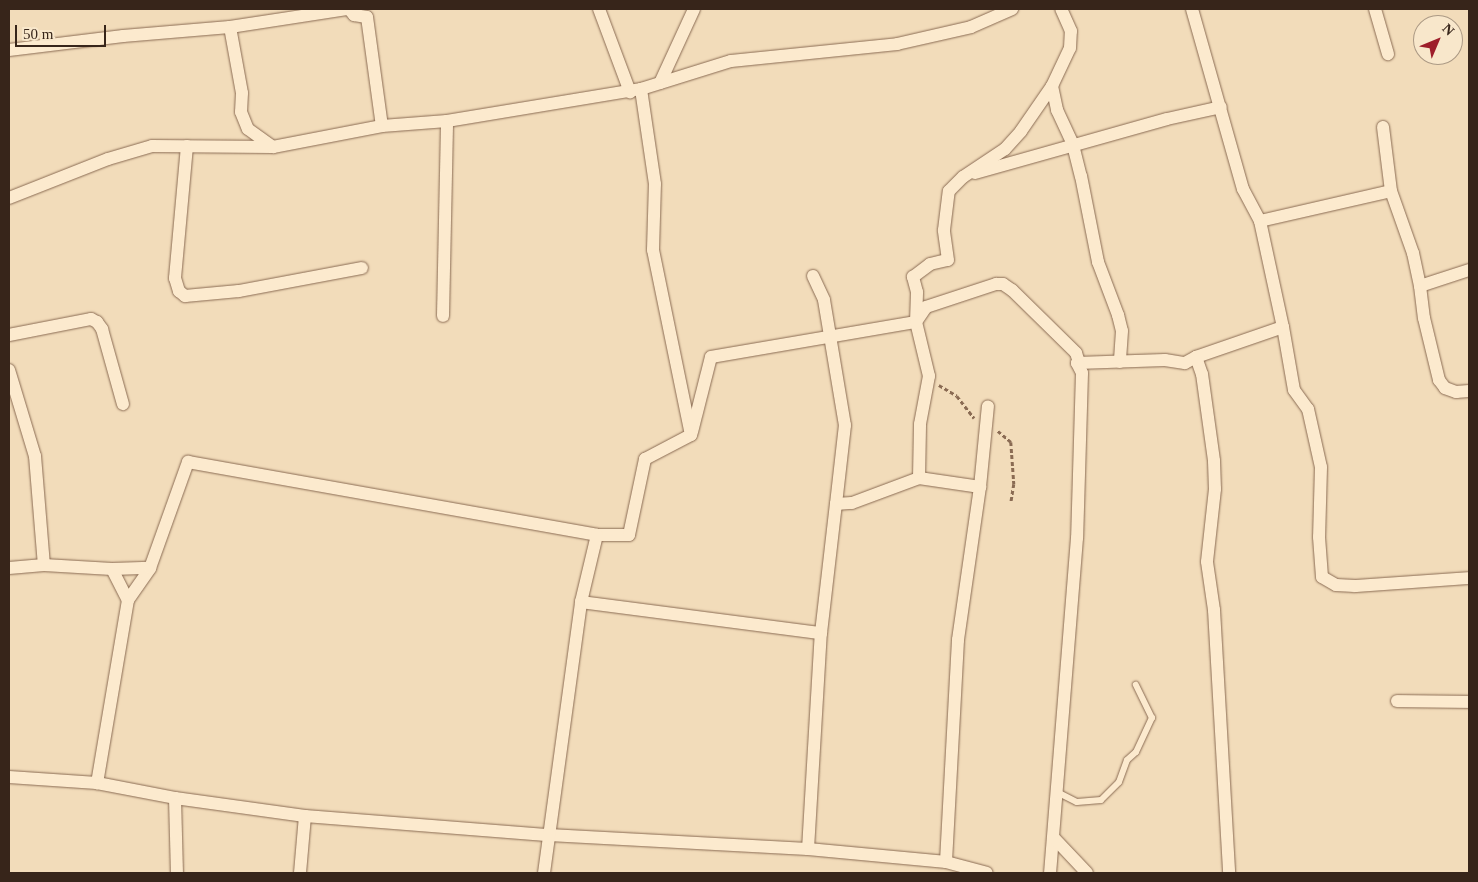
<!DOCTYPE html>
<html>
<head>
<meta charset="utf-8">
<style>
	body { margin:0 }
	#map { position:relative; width:1478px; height:882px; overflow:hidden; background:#f2dcba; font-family:Georgia,serif }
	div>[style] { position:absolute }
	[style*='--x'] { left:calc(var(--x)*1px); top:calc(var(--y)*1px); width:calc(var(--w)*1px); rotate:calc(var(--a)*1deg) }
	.path>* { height:2.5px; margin-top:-1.25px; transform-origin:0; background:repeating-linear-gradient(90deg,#8a6b53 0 4px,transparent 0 6.5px) }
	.roads { filter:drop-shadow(0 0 1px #8a6b53) drop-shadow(0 0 1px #8a6b53) }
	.service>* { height:6px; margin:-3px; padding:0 3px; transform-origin:3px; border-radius:3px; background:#fceace }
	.minor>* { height:12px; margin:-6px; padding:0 6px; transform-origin:6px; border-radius:6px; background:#fceace }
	span { translate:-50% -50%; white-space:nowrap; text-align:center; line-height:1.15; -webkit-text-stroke:4px #f8e7cb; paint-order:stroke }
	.frame { position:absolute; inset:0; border:10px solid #37251a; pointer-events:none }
	.north { position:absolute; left:1413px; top:15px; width:50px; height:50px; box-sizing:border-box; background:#f8e7cb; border:1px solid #ab9984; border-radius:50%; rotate:45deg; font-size:14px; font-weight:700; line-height:20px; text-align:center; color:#37251a }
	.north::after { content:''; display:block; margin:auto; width:18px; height:22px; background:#9e1e2b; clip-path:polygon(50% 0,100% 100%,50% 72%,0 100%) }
	.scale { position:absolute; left:15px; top:25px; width:91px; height:22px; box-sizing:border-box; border:2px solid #37251a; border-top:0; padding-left:6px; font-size:15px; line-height:18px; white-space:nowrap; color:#37251a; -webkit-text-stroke:4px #f8e7cb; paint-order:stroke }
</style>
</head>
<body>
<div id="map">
	<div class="path">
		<div style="--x:939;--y:385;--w:21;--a:31"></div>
		<div style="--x:957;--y:396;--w:28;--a:52"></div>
		<div style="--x:998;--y:431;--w:17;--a:40"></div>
		<div style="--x:1011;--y:442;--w:42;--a:85.9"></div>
		<div style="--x:1014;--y:484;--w:18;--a:99"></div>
	</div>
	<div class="roads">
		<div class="service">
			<div style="--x:1057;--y:792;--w:22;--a:27"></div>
			<div style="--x:1077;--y:802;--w:24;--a:-5"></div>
			<div style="--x:1101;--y:800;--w:25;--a:-45"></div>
			<div style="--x:1119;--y:782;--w:23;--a:-70"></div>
			<div style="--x:1127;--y:760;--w:12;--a:-42"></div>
			<div style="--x:1136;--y:752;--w:38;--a:-65"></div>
			<div style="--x:1152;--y:718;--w:37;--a:-116"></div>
		</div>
		<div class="minor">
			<div style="--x:349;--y:9;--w:8;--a:50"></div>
			<div style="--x:354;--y:15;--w:13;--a:9"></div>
			<div style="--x:367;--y:17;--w:110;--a:82.2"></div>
			<div style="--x:599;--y:9;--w:89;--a:69.5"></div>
			<div style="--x:1192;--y:9;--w:187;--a:74.2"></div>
			<div style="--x:1243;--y:189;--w:36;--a:62"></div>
			<div style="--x:1260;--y:221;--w:108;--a:77.8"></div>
			<div style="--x:1283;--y:327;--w:64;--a:80.1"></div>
			<div style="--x:1294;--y:390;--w:24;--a:54"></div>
			<div style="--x:1308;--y:409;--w:59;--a:77.4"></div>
			<div style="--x:1321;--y:467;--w:70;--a:91.6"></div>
			<div style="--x:1319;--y:537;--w:40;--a:85.7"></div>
			<div style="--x:1322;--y:577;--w:16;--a:30"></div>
			<div style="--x:1336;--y:585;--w:19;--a:3"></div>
			<div style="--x:1355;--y:586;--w:114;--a:-4"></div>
			<div style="--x:1375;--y:9;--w:47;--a:73.9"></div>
			<div style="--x:230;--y:27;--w:67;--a:79.7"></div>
			<div style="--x:242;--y:93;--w:19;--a:93"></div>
			<div style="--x:241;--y:112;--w:18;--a:68"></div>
			<div style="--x:248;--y:129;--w:31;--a:36"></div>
			<div style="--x:9;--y:50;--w:115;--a:-7"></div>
			<div style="--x:123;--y:36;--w:107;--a:-4.8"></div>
			<div style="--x:230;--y:27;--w:118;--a:-8.7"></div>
			<div style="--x:660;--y:83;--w:81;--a:-65.3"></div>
			<div style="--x:1052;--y:86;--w:25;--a:78"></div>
			<div style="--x:1057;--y:110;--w:38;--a:65"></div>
			<div style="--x:1073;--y:145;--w:32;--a:76"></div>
			<div style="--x:1081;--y:176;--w:88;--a:78.8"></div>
			<div style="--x:1098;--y:262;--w:57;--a:69.3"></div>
			<div style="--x:1118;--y:315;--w:16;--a:76"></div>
			<div style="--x:1122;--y:331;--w:31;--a:94"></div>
			<div style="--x:1383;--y:127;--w:64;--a:82.9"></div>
			<div style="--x:187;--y:146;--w:133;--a:95.2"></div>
			<div style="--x:175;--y:278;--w:14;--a:73"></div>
			<div style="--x:179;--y:291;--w:8;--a:40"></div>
			<div style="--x:185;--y:296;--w:54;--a:-5.3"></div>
			<div style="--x:239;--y:291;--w:125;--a:-10.6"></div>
			<div style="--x:975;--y:173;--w:199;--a:-15.7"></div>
			<div style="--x:1167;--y:119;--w:55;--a:-12.5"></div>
			<div style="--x:9;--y:198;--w:106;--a:-21.5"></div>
			<div style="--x:108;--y:159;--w:46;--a:-16.5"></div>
			<div style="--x:152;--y:146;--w:121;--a:0.5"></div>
			<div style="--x:273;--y:147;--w:111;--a:-10.9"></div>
			<div style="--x:382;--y:126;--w:65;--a:-4.4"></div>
			<div style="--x:447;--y:121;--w:197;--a:-9.4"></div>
			<div style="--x:641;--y:89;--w:94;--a:-17.3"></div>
			<div style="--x:731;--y:61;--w:167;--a:-5.8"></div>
			<div style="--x:897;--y:44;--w:76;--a:-12.9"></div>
			<div style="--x:971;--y:27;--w:45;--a:-23.7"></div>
			<div style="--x:1260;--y:221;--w:134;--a:-12.9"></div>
			<div style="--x:1391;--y:191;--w:66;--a:70.5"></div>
			<div style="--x:1413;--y:253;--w:34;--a:78"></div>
			<div style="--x:1420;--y:286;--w:32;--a:83"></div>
			<div style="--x:1424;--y:318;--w:64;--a:76.4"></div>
			<div style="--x:1439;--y:380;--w:10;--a:53"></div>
			<div style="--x:1445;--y:388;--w:12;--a:20"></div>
			<div style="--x:1456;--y:392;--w:13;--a:-4"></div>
			<div style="--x:813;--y:276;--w:26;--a:65"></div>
			<div style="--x:824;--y:300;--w:127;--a:80.5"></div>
			<div style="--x:845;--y:425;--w:80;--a:96.5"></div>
			<div style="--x:1420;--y:286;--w:52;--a:-18.1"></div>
			<div style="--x:443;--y:316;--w:195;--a:-88.8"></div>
			<div style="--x:9;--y:335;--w:84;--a:-11"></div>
			<div style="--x:91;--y:319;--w:7;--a:27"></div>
			<div style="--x:97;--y:322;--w:9;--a:54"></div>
			<div style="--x:102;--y:329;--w:78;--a:74.4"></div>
			<div style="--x:1196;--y:357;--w:18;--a:71"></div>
			<div style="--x:1202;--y:374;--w:88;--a:82.1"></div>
			<div style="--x:1214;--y:461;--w:28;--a:88"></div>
			<div style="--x:1215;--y:489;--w:73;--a:96.3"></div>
			<div style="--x:1207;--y:562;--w:49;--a:81.7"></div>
			<div style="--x:1214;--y:610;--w:263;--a:86.7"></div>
			<div style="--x:1077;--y:363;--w:88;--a:-2"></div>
			<div style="--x:1165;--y:360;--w:20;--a:9"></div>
			<div style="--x:1185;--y:363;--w:13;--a:-29"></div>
			<div style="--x:1196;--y:357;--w:92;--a:-19"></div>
			<div style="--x:9;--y:370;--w:90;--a:73.2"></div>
			<div style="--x:35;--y:456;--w:109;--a:85.3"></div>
			<div style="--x:692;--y:432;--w:77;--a:-75.8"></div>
			<div style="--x:711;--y:357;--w:208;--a:-9.7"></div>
			<div style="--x:916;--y:322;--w:18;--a:-56"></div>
			<div style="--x:926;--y:307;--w:74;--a:-18.2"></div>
			<div style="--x:996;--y:284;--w:7;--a:0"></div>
			<div style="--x:1003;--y:284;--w:11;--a:34"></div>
			<div style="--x:1012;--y:290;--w:90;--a:44.5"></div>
			<div style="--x:1076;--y:353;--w:9;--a:72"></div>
			<div style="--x:1079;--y:362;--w:2;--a:153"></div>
			<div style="--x:1077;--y:363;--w:11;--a:63"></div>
			<div style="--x:1082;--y:373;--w:165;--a:91.7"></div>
			<div style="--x:1077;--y:538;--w:336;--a:94.6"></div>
			<div style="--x:919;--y:478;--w:54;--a:-88.9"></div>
			<div style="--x:920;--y:424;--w:49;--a:-79.4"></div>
			<div style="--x:929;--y:376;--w:56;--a:-103.5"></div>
			<div style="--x:916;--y:322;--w:30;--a:-88"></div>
			<div style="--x:917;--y:292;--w:16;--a:-105"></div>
			<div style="--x:913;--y:277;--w:21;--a:-37"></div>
			<div style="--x:930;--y:264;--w:18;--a:-13"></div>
			<div style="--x:948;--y:260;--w:30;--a:-98"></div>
			<div style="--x:944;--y:230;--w:39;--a:-83"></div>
			<div style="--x:949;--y:191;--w:20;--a:-45"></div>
			<div style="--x:963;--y:177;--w:50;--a:-33.7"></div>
			<div style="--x:1005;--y:149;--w:24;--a:-48"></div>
			<div style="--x:1021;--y:131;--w:55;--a:-55.4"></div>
			<div style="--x:1052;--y:86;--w:42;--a:-64.7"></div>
			<div style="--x:1070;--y:48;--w:17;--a:-87"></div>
			<div style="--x:1071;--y:31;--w:24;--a:-114"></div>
			<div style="--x:980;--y:487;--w:81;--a:-84.4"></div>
			<div style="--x:9;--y:568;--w:35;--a:-5"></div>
			<div style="--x:44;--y:565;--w:68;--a:3.4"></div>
			<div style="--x:112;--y:569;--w:35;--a:63"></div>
			<div style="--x:128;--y:600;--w:186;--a:99.6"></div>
			<div style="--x:112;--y:569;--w:38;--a:-2"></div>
			<div style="--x:128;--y:600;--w:39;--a:-55"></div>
			<div style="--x:150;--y:568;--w:113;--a:-70.3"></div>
			<div style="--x:188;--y:462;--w:415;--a:10.1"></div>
			<div style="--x:597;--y:535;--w:32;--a:0"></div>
			<div style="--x:629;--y:535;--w:78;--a:-78.1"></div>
			<div style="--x:645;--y:459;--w:52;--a:-27.6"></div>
			<div style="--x:691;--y:435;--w:189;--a:-101.6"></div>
			<div style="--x:653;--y:250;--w:66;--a:-88.3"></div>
			<div style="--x:655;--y:184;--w:96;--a:-98.4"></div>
			<div style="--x:581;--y:602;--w:242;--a:7.4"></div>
			<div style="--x:1397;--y:701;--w:72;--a:0.8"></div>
			<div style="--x:9;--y:777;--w:88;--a:3.9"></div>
			<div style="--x:97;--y:783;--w:79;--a:10.9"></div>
			<div style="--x:175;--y:798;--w:131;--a:7.9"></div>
			<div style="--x:305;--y:816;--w:245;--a:4.5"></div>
			<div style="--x:549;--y:835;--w:259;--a:3.1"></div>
			<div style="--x:808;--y:849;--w:139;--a:5.4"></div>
			<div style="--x:946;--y:862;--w:42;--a:15"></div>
			<div style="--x:175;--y:798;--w:75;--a:88.5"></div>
			<div style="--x:1054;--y:838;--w:48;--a:46.7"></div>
			<div style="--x:808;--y:849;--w:216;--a:-86.6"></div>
			<div style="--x:821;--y:633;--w:130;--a:-83.4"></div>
			<div style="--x:836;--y:504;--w:16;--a:-4"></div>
			<div style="--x:852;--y:503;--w:72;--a:-20.5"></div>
			<div style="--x:919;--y:478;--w:62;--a:8.4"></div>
			<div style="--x:980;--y:487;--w:155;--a:98.2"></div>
			<div style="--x:958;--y:640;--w:222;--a:93.1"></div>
			<div style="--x:300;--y:873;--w:57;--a:-85"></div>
			<div style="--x:544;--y:873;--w:274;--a:-82.2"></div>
			<div style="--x:581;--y:602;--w:69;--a:-76.6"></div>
		</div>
	</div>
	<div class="frame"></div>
	<div class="north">N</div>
	<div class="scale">50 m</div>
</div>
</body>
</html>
